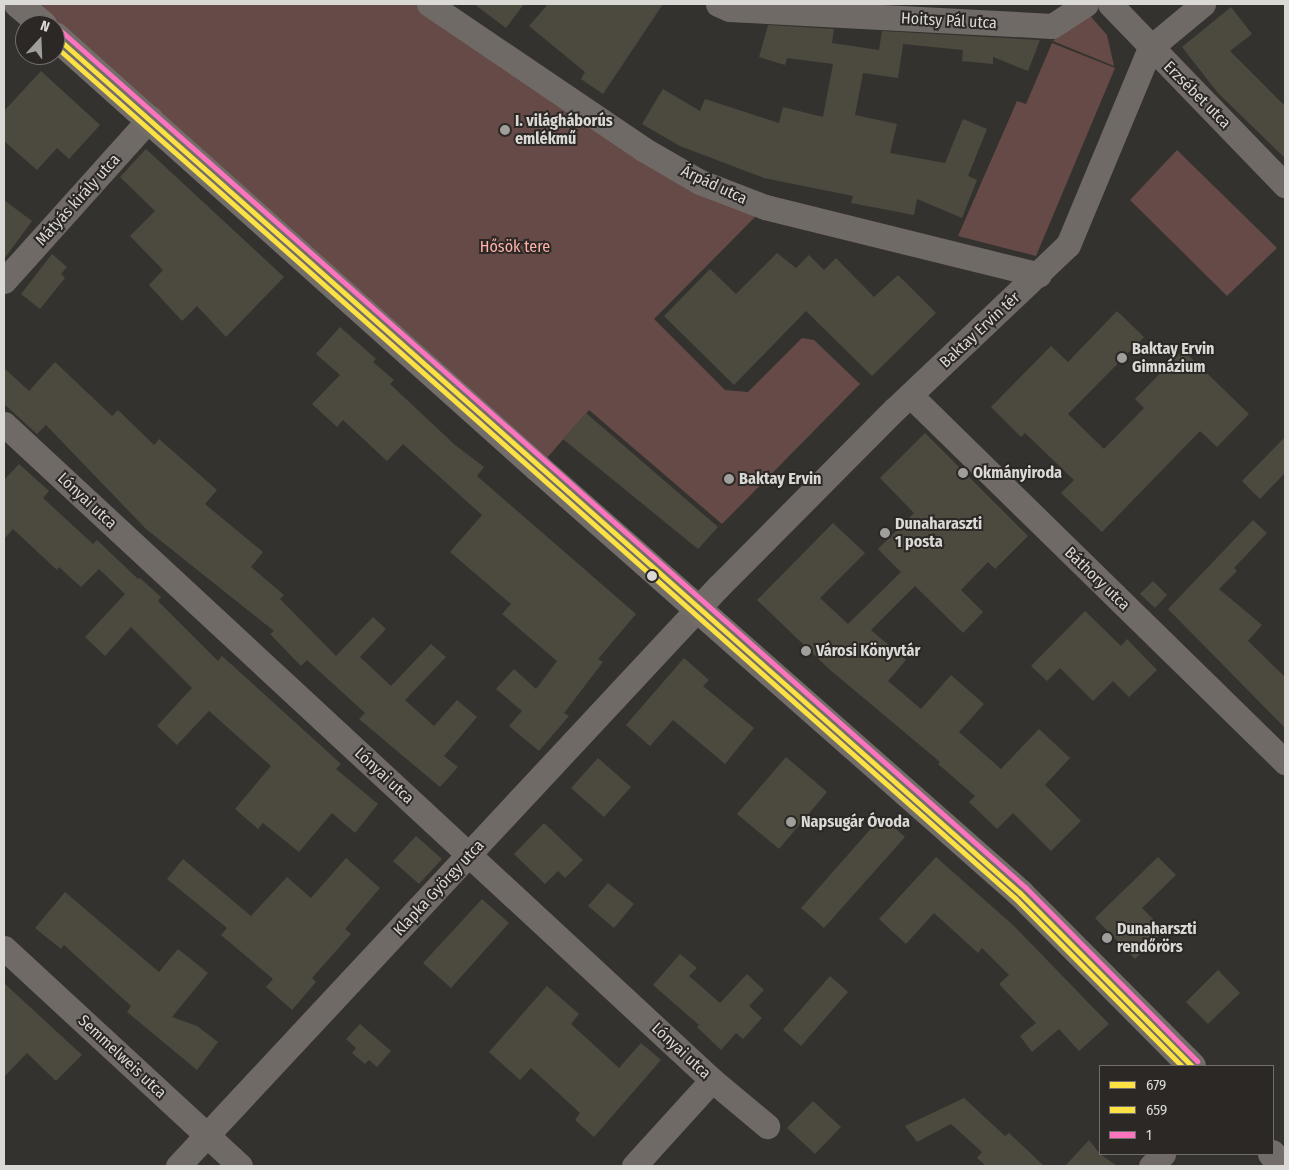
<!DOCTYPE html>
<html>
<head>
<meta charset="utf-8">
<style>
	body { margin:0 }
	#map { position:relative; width:1289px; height:1170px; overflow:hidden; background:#34322f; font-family:"Fira Sans Condensed",sans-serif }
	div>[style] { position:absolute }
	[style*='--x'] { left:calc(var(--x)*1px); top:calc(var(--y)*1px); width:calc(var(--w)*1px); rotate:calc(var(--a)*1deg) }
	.green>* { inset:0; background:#654a47 }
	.building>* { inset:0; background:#4c493f }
	.street>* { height:25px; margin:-12.5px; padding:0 12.5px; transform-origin:12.5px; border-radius:12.5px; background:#706a66 }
	.secondary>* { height:28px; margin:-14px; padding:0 14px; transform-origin:14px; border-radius:14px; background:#726d69 }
	.bus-1>* { height:5px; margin:-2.5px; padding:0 2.5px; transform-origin:2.5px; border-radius:2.5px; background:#fbe143 }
	.bus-2>* { height:5px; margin:-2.5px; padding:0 2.5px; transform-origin:2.5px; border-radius:2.5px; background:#fbe143 }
	.bus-3>* { height:5px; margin:-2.5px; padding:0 2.5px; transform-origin:2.5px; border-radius:2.5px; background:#fc73be }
	.dots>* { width:14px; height:14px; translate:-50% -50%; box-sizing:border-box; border:2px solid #2b2825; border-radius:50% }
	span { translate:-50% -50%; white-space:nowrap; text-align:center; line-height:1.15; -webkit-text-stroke:4px #2b2825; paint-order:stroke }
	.street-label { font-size:16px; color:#dbd9d6 }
	.poi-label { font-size:16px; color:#dbd9d6; font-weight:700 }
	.left { translate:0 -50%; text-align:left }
	.park-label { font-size:16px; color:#feb1a9 }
	.frame { position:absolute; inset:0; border:5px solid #dbd9d6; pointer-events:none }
	.legend { position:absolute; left:1099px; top:1065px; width:175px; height:90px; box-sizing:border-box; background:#2b2825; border:1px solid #716f6c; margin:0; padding:6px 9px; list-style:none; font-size:15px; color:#dbd9d6 }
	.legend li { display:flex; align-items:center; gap:10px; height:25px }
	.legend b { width:25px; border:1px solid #716f6c }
	.north { position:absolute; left:15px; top:15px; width:50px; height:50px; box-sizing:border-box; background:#2b2825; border:1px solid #716f6c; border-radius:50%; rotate:20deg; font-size:14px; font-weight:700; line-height:20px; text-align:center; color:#dbd9d6 }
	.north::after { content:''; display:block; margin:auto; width:18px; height:22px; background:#a19f9c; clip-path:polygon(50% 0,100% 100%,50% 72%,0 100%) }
</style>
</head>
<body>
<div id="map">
	<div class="green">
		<div style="clip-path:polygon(4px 4px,429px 4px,643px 149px,765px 207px,654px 319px,725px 390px,748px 392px,802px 338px,814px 340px,860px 384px,722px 524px,589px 410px,538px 468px,55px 25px,25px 25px)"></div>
		<div style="clip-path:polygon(1085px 10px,1107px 35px,1114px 66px,1053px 41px)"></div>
		<div style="clip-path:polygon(1052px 43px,1115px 68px,1036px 256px,958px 236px,1017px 101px,1026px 104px)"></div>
		<div style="clip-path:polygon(1177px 150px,1277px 248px,1227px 296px,1130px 200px)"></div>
	</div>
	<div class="building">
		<div style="clip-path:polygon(474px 4px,524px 4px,506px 28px)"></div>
		<div style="clip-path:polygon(548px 4px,663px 4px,603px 94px,581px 79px,585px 72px,529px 26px)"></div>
		<div style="clip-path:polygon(1231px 7px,1252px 34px,1230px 51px,1285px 106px,1285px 158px,1218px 93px,1182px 47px)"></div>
		<div style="clip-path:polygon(768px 25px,834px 29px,832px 43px,879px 50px,882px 31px,1040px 40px,1028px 71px,993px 57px,993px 64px,962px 61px,963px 50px,903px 44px,898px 78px,863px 73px,855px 115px,897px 124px,890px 153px,945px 163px,963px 119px,987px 129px,968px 176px,977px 180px,962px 218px,917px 199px,914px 215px,851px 203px,853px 196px,764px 178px,680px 146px,642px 124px,663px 89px,700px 111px,705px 99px,779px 123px,783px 107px,823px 117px,833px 64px,787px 58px,785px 65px,759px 57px)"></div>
		<div style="clip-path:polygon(41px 71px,100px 125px,69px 159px,57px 148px,37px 170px,4px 141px,4px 111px)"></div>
		<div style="clip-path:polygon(146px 149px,284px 277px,226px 337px,197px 306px,182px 321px,149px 285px,163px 270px,130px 236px,155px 211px,120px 177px)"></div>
		<div style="clip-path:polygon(4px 200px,32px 221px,4px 259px)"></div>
		<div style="clip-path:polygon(777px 253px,796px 268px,809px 255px,824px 270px,836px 258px,874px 297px,898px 275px,936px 313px,872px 376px,806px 311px,734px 385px,664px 316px,710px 269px,736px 294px)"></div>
		<div style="clip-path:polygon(52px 254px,67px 267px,61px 274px,65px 278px,40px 309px,21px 294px)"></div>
		<div style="clip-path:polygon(1117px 311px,1144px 337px,1068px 414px,1104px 449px,1144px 408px,1135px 399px,1183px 350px,1249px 414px,1217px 447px,1200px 431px,1102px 532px,1061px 493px,1074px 480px,1025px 433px,1021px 437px,991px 407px,1051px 346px,1068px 362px)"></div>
		<div style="clip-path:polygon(340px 327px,376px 359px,373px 362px,394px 380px,390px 384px,455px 445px,484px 467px,477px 476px,636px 614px,598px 659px,603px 662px,564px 713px,569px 716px,539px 751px,509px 726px,522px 711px,496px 689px,514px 669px,536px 689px,557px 661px,502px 614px,511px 604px,450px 552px,482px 515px,403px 444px,387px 461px,343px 420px,337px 427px,312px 404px,340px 375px,316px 354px)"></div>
		<div style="clip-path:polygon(55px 362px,112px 416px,118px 410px,154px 445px,159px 439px,217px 490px,205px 504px,263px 552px,251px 567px,284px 595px,280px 599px,336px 656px,373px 617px,386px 629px,360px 657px,391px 686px,431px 644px,446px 657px,405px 700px,434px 726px,457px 700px,477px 717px,444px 756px,458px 767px,440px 787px,359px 719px,365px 713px,307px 660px,301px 666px,270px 634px,274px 631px,146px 529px,46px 425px,37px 434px,4px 404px,4px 368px,29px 391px)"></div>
		<div style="clip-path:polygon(586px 413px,718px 527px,698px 549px,563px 439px)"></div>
		<div style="clip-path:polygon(925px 433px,1028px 536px,995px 569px,988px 562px,961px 590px,983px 612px,963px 633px,915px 586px,871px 630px,906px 660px,888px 681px,921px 709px,951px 675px,984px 704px,959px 732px,1001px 769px,1039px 729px,1070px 758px,1045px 785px,1081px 821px,1051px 851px,1013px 813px,997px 829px,969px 802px,975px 796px,938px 764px,940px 762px,829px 669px,757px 600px,833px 523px,865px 553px,820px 598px,848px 624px,901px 572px,878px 549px,914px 513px,880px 478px)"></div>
		<div style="clip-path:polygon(1285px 437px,1285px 473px,1260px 499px,1242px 481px)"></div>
		<div style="clip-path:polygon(19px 464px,49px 491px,43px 498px,93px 544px,97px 540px,138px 579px,140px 578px,161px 597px,158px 601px,218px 661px,222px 656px,341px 764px,336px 769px,378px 804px,355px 833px,332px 813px,299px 852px,263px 823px,258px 829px,235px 809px,271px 766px,209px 711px,177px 745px,157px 726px,192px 688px,131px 627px,105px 656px,85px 637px,125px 594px,99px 569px,81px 587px,59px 567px,57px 570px,13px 529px,4px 539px,4px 480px)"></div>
		<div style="clip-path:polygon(1253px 520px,1267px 533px,1234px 568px,1237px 571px,1219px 589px,1262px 625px,1248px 641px,1285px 677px,1285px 728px,1168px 609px)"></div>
		<div style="clip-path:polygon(1153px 581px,1167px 595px,1155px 608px,1140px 594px)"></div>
		<div style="clip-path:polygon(1085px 611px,1121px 646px,1127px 639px,1157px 670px,1129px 697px,1113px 681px,1093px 701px,1060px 668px,1047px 681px,1031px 666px)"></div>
		<div style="clip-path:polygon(684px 658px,709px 680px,703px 686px,754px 728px,725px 764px,673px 720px,650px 746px,626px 725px)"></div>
		<div style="clip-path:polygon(786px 757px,827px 792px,779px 849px,737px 814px)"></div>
		<div style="clip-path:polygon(598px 758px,631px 787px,604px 817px,571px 788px)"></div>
		<div style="clip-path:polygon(882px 816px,905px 837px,824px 928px,801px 908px)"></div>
		<div style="clip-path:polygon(544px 823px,583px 860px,565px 878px,558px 871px,545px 884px,514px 854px)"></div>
		<div style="clip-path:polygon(416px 836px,442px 859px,419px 884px,393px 861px)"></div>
		<div style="clip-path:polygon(936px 857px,1014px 926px,1109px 1024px,1079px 1051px,1059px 1029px,1032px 1052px,1020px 1036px,1036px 1023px,999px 984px,1009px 975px,982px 948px,978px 953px,934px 913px,906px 944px,879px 919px)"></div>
		<div style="clip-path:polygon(1158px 857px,1176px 875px,1142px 908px,1164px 930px,1135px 959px,1095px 918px)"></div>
		<div style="clip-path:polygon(346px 858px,380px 888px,345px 929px,351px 934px,312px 978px,316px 982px,292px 1010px,266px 987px,273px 979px,221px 935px,227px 928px,167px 879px,183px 859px,251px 916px,287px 877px,311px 898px)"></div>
		<div style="clip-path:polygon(608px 883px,634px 904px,614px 928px,588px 906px)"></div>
		<div style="clip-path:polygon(65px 892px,159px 972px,178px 949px,208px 973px,172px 1017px,197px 1026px,218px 1042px,197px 1070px,127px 1012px,131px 1006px,64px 945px,61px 949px,35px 928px)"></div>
		<div style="clip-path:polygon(482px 899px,509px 923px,451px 988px,423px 963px)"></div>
		<div style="clip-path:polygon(680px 954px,697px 968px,689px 976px,720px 1003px,747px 974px,764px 990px,749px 1006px,762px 1018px,743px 1039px,736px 1033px,721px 1050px,697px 1027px,699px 1025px,653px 985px)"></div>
		<div style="clip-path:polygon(1218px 970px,1240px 993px,1208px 1024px,1186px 1002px)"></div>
		<div style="clip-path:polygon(830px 976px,848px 992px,801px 1046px,783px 1030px)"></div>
		<div style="clip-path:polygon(4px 983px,82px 1055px,56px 1081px,27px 1053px,4px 1077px)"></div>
		<div style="clip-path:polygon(547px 986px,579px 1014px,571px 1024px,619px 1068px,641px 1043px,661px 1060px,594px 1137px,575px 1120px,580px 1113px,531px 1068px,520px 1080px,489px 1052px)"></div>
		<div style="clip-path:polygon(360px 1024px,391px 1051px,377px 1067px,369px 1060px,365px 1064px,352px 1053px,356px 1048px,346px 1039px)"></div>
		<div style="clip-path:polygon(964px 1098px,1005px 1136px,1009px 1133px,1044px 1166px,986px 1166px,977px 1158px,982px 1152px,951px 1124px,917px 1142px,905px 1126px)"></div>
		<div style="clip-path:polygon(813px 1101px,841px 1127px,815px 1154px,787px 1128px)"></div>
		<div style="clip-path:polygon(1089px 1140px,1100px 1154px,1117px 1166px,1065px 1166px)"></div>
	</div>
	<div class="street">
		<div style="--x:429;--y:4;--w:258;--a:34.1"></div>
		<div style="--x:643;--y:149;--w:66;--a:30.1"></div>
		<div style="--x:700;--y:182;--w:70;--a:21"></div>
		<div style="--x:765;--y:207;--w:282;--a:13.9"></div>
		<div style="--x:718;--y:4;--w:12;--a:24"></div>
		<div style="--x:729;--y:9;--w:323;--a:3"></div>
		<div style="--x:1052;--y:26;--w:40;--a:-32.9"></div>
		<div style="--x:1110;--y:4;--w:252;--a:46"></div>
		<div style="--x:4;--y:281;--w:219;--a:-48.1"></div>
		<div style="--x:910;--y:395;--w:525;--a:44.38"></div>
		<div style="--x:4;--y:424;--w:965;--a:42.82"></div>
		<div style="--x:712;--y:1080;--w:72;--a:39.9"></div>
		<div style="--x:4;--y:948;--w:321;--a:42.7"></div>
		<div style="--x:178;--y:1166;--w:792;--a:-47"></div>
		<div style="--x:718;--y:587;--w:251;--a:-45.2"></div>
		<div style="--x:895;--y:409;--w:238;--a:-43.5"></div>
		<div style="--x:1068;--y:245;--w:213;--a:-67.4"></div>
		<div style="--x:1150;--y:48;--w:69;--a:-39.7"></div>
		<div style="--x:634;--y:1166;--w:116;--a:-47.8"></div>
		<div style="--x:1151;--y:1166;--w:17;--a:-45"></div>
	</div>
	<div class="secondary">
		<div style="--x:18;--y:4;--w:33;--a:40"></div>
		<div style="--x:55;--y:36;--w:648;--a:41.81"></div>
		<div style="--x:538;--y:468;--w:643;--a:41.4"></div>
		<div style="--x:1020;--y:893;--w:244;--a:45.2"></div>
		<div style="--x:1272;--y:1154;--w:16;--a:47"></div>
	</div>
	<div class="bus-1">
		<div style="--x:55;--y:36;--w:1291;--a:41.61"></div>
		<div style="--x:1020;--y:893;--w:244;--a:45.2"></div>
	</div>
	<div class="bus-2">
		<div style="--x:55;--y:46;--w:1284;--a:41.59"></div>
		<div style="--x:1015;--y:898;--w:237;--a:45.2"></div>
	</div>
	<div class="bus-3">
		<div style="--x:60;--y:30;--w:1291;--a:41.61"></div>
		<div style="--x:1025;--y:887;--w:245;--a:45.3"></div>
	</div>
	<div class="dots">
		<div style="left:505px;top:130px;background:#a19f9c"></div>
		<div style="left:1122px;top:358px;background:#a19f9c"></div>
		<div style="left:963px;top:473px;background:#a19f9c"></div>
		<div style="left:729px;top:479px;background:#a19f9c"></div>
		<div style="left:885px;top:533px;background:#a19f9c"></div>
		<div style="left:652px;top:576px;background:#dbd9d6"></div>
		<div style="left:806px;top:651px;background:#a19f9c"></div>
		<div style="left:791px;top:822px;background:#a19f9c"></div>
		<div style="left:1107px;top:938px;background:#a19f9c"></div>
	</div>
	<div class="street-label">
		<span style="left:949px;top:21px;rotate:3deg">Hoitsy Pál utca</span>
		<span style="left:1197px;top:95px;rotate:45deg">Erzsébet utca</span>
		<span style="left:714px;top:185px;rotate:25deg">Árpád utca</span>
		<span style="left:78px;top:200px;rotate:-48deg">Mátyás király utca</span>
		<span style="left:980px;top:330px;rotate:-43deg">Baktay Ervin tér</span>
		<span style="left:87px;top:501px;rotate:43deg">Lónyai utca</span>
		<span style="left:1097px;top:579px;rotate:44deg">Báthory utca</span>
		<span style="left:384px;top:776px;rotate:43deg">Lónyai utca</span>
		<span style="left:439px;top:888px;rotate:-47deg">Klapka György utca</span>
		<span style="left:681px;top:1051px;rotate:43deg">Lónyai utca</span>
		<span style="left:122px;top:1057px;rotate:43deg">Semmelweis utca</span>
	</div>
	<div class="poi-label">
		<span class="left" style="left:515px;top:130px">I. világháborús<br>emlékmű</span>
		<span class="left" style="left:1132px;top:358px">Baktay Ervin<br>Gimnázium</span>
		<span class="left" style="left:973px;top:473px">Okmányiroda</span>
		<span class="left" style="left:739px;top:479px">Baktay Ervin</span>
		<span class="left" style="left:895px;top:533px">Dunaharaszti<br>1 posta</span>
		<span class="left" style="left:816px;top:651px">Városi Könyvtár</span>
		<span class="left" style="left:801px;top:822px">Napsugár Óvoda</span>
		<span class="left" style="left:1117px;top:938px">Dunaharszti<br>rendőrörs</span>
	</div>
	<div class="park-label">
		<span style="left:515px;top:247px">Hősök tere</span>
	</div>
	<div class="frame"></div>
	<ul class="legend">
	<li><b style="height:6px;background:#fbe143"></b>679</li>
	<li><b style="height:6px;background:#fbe143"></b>659</li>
	<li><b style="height:6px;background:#fc73be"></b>1</li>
	</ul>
	<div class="north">N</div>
</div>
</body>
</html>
